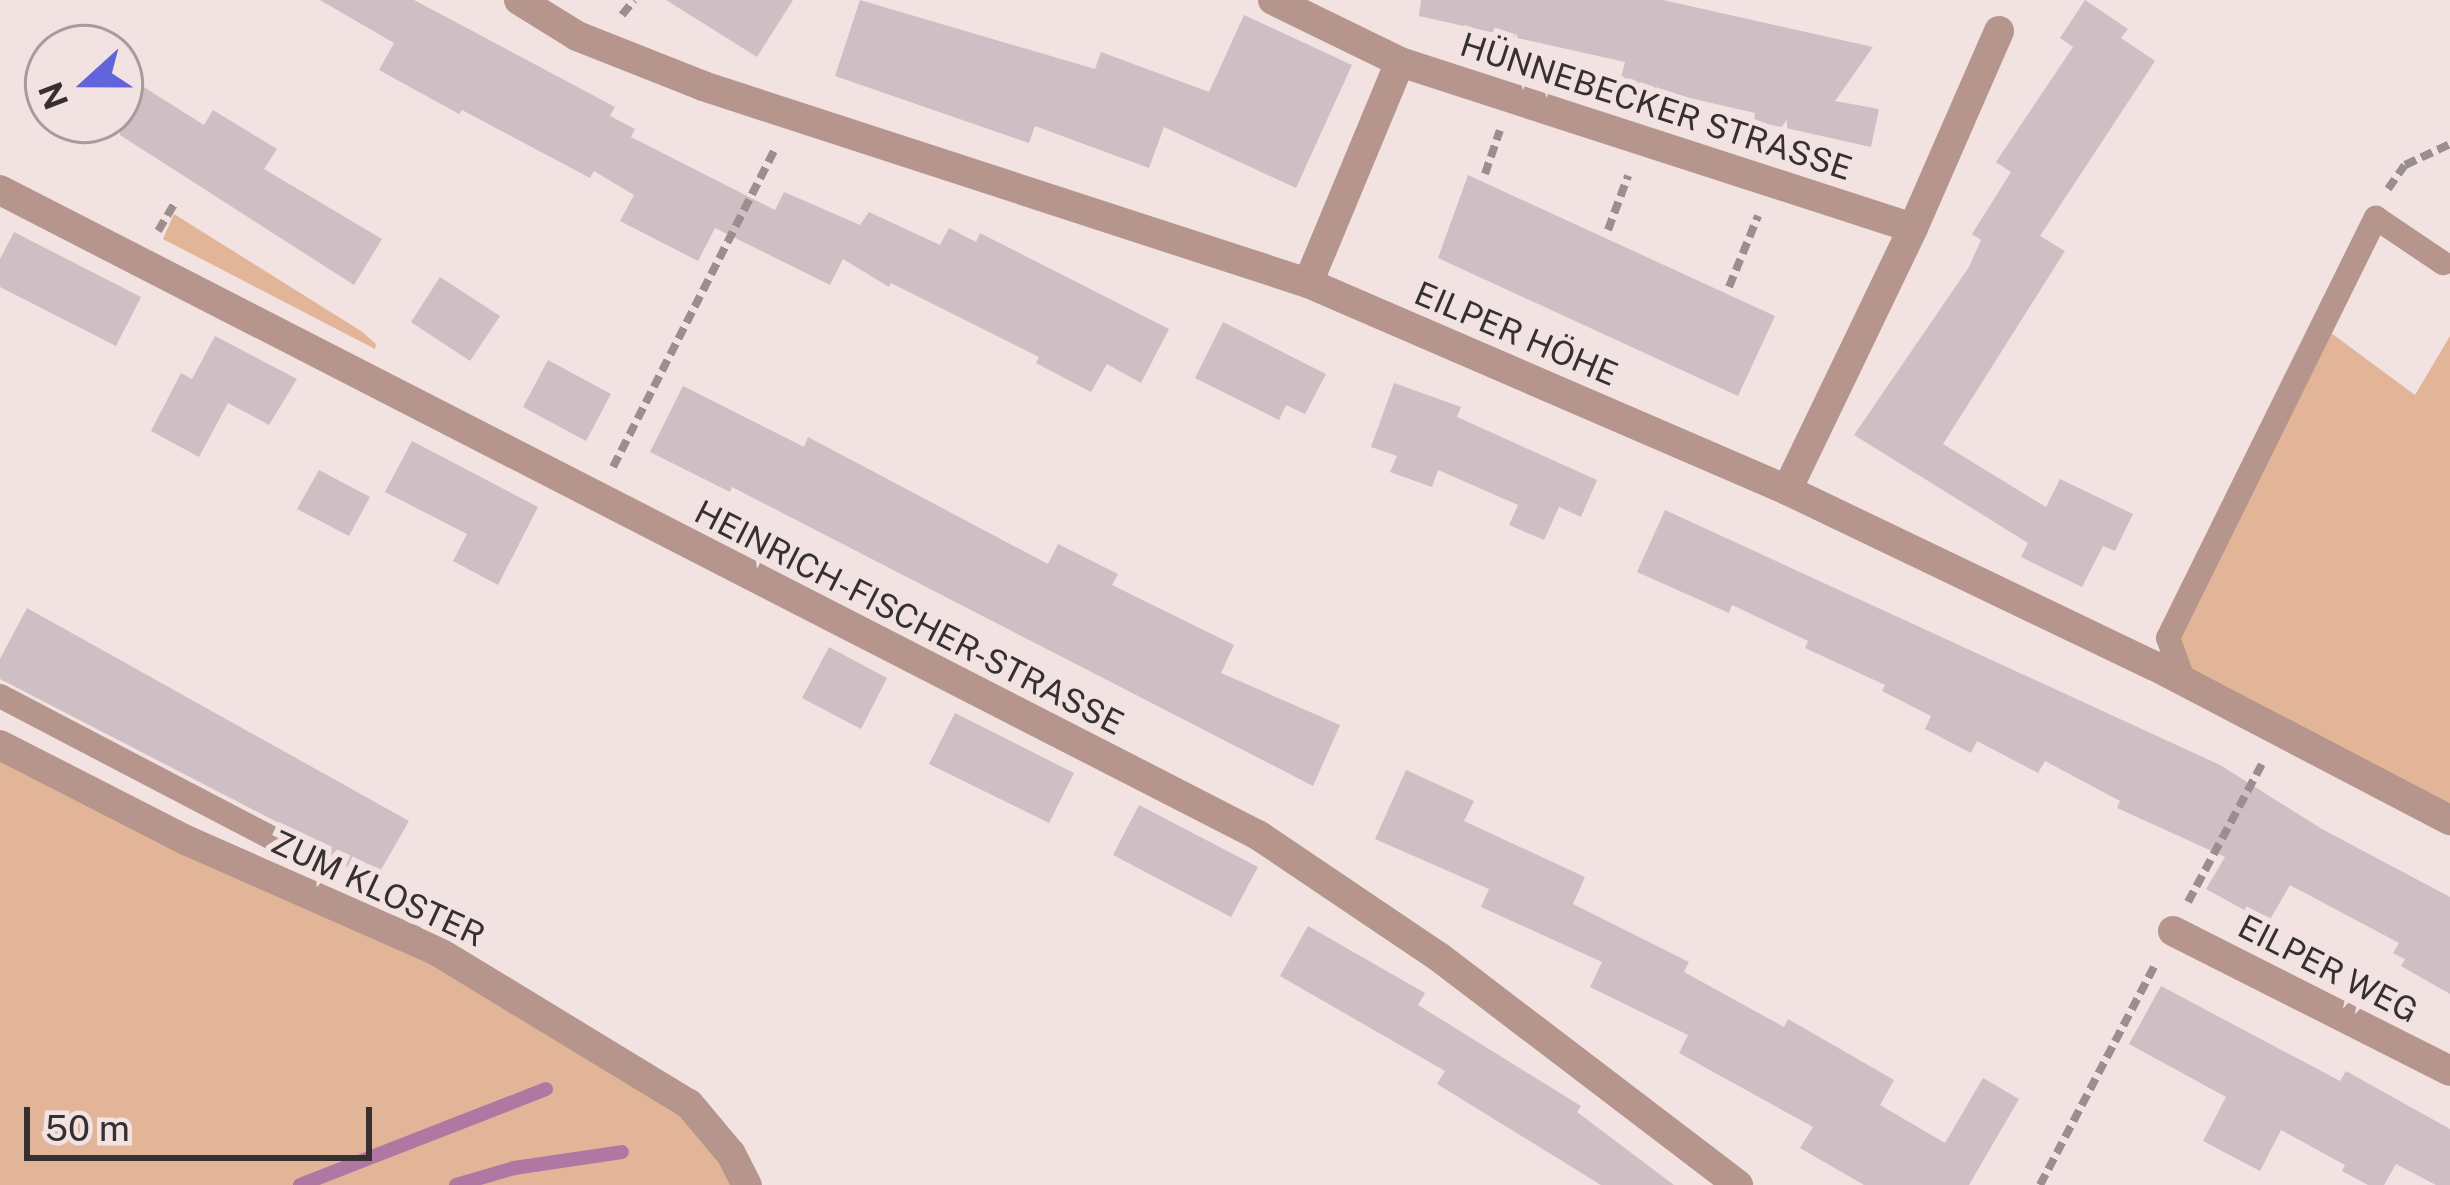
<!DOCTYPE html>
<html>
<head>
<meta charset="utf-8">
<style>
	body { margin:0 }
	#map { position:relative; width:2450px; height:1185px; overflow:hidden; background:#f2e2e2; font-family:"Public Sans",sans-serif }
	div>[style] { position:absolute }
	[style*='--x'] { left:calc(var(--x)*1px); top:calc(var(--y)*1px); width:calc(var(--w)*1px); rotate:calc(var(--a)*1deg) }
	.green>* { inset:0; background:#e2b598 }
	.stream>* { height:14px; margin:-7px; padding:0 7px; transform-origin:7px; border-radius:7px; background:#af77a1 }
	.building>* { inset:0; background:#cfbfc4 }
	.path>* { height:8px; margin-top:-4px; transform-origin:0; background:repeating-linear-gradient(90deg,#9a8e8e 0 12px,transparent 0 18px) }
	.service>* { height:24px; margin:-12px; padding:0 12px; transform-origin:12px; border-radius:12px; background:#b5958c }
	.minor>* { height:30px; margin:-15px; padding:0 15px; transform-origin:15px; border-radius:15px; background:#b5958c }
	span { translate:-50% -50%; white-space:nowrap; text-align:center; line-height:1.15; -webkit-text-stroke:12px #f2e2e2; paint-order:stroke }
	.street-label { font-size:33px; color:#363030 }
	.north { position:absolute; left:24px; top:24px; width:120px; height:120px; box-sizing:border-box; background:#f2e2e2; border:3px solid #a79b9b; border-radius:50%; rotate:249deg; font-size:33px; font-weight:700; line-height:48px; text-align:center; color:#363030 }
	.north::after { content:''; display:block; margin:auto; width:42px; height:54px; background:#6264dc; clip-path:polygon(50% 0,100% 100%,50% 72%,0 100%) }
	.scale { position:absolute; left:24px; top:1107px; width:348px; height:54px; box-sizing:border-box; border:6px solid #363030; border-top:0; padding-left:15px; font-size:36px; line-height:42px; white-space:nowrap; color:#363030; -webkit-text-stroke:9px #f2e2e2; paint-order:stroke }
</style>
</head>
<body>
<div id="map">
	<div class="green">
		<div style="clip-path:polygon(174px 214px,361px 331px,376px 344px,375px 349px,163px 239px)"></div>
		<div style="clip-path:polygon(2323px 327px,2415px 395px,2450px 336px,2450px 820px,2184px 681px,2168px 638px)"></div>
		<div style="clip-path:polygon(0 745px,437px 951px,689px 1104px,747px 1185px,0 1185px)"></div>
	</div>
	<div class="stream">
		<div style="--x:300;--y:1185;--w:264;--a:-21.3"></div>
		<div style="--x:456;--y:1185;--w:60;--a:-16.3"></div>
		<div style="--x:514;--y:1168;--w:109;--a:-8.4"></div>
	</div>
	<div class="building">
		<div style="clip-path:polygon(320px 0,414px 0,615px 107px,610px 116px,635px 129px,631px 137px,775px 210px,784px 192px,860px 225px,869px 212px,940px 245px,949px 228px,976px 242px,980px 233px,1169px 329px,1141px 383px,1107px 364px,1091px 392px,1036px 363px,1039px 357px,891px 283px,889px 287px,843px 259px,830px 285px,715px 228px,698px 261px,620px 221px,634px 195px,594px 171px,590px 178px,462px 110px,459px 114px,379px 70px,394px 43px)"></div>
		<div style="clip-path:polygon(666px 0,793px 0,757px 57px)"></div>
		<div style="clip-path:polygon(860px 0,1095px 69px,1101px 52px,1209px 92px,1244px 15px,1352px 65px,1296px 188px,1164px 127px,1149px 168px,1035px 126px,1029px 143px,835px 76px)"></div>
		<div style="clip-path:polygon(1421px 0,1663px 0,1873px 47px,1835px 101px,1879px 109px,1871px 147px,1754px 121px,1755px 113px,1620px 82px,1625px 62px,1419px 16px)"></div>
		<div style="clip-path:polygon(2085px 0,2128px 29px,2121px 38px,2155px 61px,2040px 236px,2065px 251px,1943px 444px,2046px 507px,2060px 479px,2133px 514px,2115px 551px,2103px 546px,2082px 587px,2021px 557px,2028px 543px,1854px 435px,1969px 267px,1981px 240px,1972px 234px,2011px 172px,1996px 162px,2073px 47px,2060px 38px)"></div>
		<div style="clip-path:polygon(120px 72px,204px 125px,213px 110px,277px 149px,264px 169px,382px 239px,354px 285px,120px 135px)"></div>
		<div style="clip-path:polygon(1468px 175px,1775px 316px,1738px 396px,1438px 258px)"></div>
		<div style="clip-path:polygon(14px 232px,141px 297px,116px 346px,0 287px,0 259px)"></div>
		<div style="clip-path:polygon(440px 277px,500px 316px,470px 361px,411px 322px)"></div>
		<div style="clip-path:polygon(1223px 322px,1326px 374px,1305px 414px,1286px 405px,1279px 420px,1195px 378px)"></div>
		<div style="clip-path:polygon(215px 336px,297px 379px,269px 425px,228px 403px,199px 457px,151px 431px,181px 373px,192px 379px)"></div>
		<div style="clip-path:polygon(548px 360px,611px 394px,586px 441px,523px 407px)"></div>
		<div style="clip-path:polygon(1394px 383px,1461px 407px,1457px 417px,1597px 480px,1581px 517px,1559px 507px,1544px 540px,1509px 525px,1518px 505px,1438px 470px,1432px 487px,1390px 472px,1397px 456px,1371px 447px)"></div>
		<div style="clip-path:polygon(683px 386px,804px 447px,808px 437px,1048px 564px,1058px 544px,1118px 574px,1112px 585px,1234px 645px,1221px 673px,1340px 725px,1313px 786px,732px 487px,730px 492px,650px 452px)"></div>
		<div style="clip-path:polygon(412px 441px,538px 507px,498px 585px,453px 561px,467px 534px,385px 492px)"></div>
		<div style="clip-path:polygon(319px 470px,370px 497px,349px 536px,297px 509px)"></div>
		<div style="clip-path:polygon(1665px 510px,2220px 765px,2322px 829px,2450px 897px,2450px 994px,2401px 966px,2405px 959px,2393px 953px,2399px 943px,2290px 885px,2268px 923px,2206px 889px,2225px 857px,2117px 808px,2120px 801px,2045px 761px,2038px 773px,1977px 741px,1971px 753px,1925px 729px,1931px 716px,1882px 691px,1885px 685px,1805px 648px,1808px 641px,1732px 605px,1729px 613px,1637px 572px)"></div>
		<div style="clip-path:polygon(27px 608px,409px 821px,374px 882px,318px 850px,310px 839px,0 679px,0 659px)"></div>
		<div style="clip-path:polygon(829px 647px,887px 678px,861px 729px,802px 698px)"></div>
		<div style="clip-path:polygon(955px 713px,1074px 773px,1049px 823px,929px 764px)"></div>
		<div style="clip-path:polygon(1406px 770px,1474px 801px,1464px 821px,1585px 877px,1573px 904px,1689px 962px,1684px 972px,1784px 1027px,1788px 1019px,1894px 1080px,1880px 1105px,1945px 1143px,1983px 1078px,2019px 1099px,1969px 1185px,1864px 1185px,1800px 1148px,1813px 1127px,1679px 1053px,1688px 1035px,1590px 987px,1602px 962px,1481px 907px,1489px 889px,1375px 839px)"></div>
		<div style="clip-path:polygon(1139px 805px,1258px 867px,1231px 917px,1113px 855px)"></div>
		<div style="clip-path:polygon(1308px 926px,1425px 993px,1418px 1005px,1581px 1106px,1577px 1112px,1674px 1185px,1601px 1185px,1437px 1084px,1445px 1071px,1280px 976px)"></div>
		<div style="clip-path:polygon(2161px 986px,2340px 1081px,2346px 1071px,2450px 1129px,2450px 1185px,2436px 1185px,2396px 1164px,2384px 1185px,2368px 1185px,2342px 1171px,2345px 1165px,2281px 1130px,2260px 1171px,2203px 1141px,2226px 1097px,2129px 1044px)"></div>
	</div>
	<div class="path">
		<div style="--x:622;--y:15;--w:19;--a:-51"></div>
		<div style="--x:1485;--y:174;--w:46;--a:-71.2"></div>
		<div style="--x:2388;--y:189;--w:29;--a:-55"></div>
		<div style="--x:2405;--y:165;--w:50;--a:-25"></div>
		<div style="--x:1608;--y:230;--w:58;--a:-69.7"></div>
		<div style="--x:158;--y:231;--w:35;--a:-59"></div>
		<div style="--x:1729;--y:287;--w:77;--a:-67.8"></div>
		<div style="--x:613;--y:467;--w:357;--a:-63"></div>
		<div style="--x:2188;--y:902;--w:159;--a:-61.8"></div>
		<div style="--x:2040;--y:1185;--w:250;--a:-62.4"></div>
	</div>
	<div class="service">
		<div style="--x:2184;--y:681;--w:46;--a:-110.4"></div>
		<div style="--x:2168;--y:638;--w:469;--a:-63.7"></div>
		<div style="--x:2376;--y:218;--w:81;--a:33.9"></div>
		<div style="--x:0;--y:696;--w:341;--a:27.6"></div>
	</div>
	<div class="minor">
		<div style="--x:519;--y:0;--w:68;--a:31.8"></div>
		<div style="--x:577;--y:36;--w:136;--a:21.6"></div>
		<div style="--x:703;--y:86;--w:636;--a:18.04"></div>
		<div style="--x:1308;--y:283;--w:522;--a:23.37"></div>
		<div style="--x:1787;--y:490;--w:406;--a:25.6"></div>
		<div style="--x:2153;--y:665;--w:335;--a:27.6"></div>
		<div style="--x:1273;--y:0;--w:141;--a:26"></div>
		<div style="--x:0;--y:190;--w:1414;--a:27.15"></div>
		<div style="--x:1258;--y:835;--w:218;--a:34"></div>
		<div style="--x:1439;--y:957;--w:376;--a:37.3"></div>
		<div style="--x:1308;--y:283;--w:239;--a:-67.4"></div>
		<div style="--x:1400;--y:62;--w:539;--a:17.93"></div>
		<div style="--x:1787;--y:490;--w:291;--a:-64.3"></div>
		<div style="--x:1913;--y:228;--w:215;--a:-66.4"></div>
		<div style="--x:0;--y:745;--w:211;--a:27.1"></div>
		<div style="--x:188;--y:841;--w:272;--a:23.8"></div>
		<div style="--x:437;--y:951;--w:295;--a:31.3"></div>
		<div style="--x:689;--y:1104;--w:65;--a:50"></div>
		<div style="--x:731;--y:1154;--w:35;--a:63"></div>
		<div style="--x:2173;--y:931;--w:310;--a:26.8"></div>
	</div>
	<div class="street-label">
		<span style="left:1656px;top:107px;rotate:18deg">HÜNNEBECKER STRASSE</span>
		<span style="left:1516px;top:334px;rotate:23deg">EILPER HÖHE</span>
		<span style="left:909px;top:618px;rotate:27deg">HEINRICH-FISCHER-STRASSE</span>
		<span style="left:378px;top:889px;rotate:25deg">ZUM KLOSTER</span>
		<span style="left:2328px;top:969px;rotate:27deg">EILPER WEG</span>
	</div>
	<div class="north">N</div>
	<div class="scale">50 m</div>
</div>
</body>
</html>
